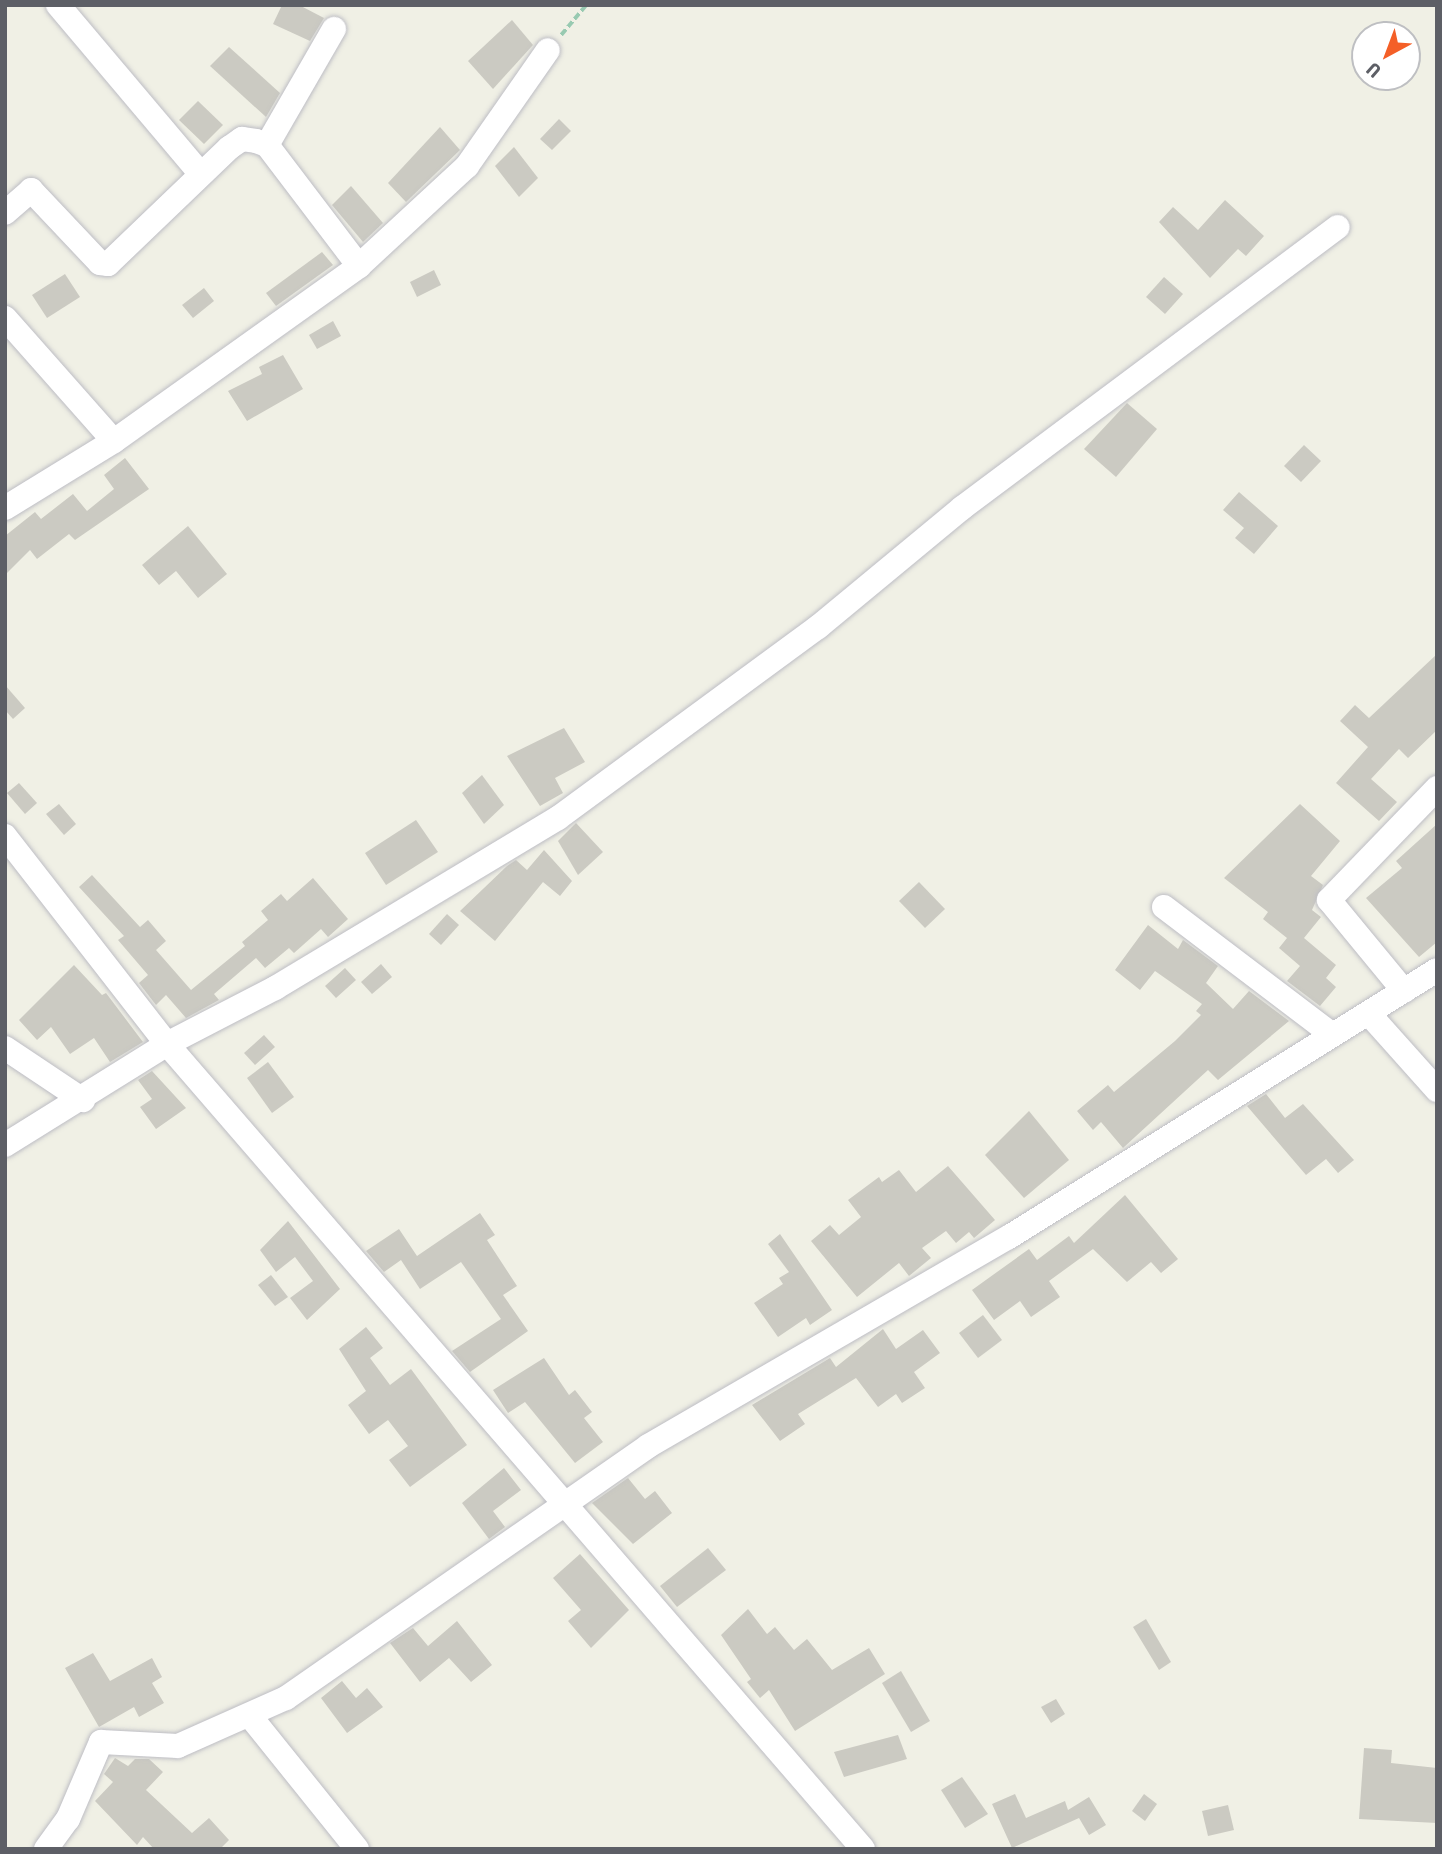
<!DOCTYPE html>
<html>
<head>
<meta charset="utf-8">
<style>
	body { margin:0 }
	#map { position:relative; width:1442px; height:1854px; overflow:hidden; background:#f0f0e5; font-family:"Asap Condensed",sans-serif }
	div>[style] { position:absolute }
	[style*='--x'] { left:calc(var(--x)*1px); top:calc(var(--y)*1px); width:calc(var(--w)*1px); rotate:calc(var(--a)*1deg) }
	.building>* { inset:0; background:#cbcac2 }
	.path>* { height:3.5px; margin-top:-1.75px; transform-origin:0; background:repeating-linear-gradient(90deg,#98cab1 0 7px,transparent 0 10.5px) }
	.roads { filter:drop-shadow(0 0 2px #bdbdc4) drop-shadow(0 0 2px #bdbdc4) }
	.minor>* { height:24px; margin:-12px; padding:0 12px; transform-origin:12px; border-radius:12px; background:#fff }
	span { translate:-50% -50%; white-space:nowrap; text-align:center; line-height:1.15; -webkit-text-stroke:5px #fff; paint-order:stroke }
	.frame { position:absolute; inset:0; border:7px solid #5d5f66; pointer-events:none }
	.north { position:absolute; left:1351px; top:21px; width:70px; height:70px; box-sizing:border-box; background:#fff; border:2px solid #bebfc2; border-radius:50%; rotate:221deg; font-size:19px; font-weight:700; line-height:28px; text-align:center; color:#5d5f66 }
	.north::after { content:''; display:block; margin:auto; width:24px; height:32px; background:#f45f27; clip-path:polygon(50% 0,100% 100%,50% 72%,0 100%) }
</style>
</head>
<body>
<div id="map">
	<div class="building">
		<div style="clip-path:polygon(282px 5px,299px 5px,324px 18px,310px 41px,273px 24px)"></div>
		<div style="clip-path:polygon(512px 20px,533px 45px,493px 89px,468px 61px)"></div>
		<div style="clip-path:polygon(229px 47px,280px 93px,266px 117px,210px 66px)"></div>
		<div style="clip-path:polygon(198px 101px,223px 125px,204px 144px,179px 120px)"></div>
		<div style="clip-path:polygon(559px 119px,571px 131px,552px 150px,540px 139px)"></div>
		<div style="clip-path:polygon(440px 127px,460px 150px,406px 202px,388px 183px)"></div>
		<div style="clip-path:polygon(514px 147px,538px 178px,519px 197px,495px 166px)"></div>
		<div style="clip-path:polygon(351px 186px,383px 223px,363px 242px,332px 205px)"></div>
		<div style="clip-path:polygon(1225px 200px,1264px 236px,1246px 256px,1238px 249px,1210px 278px,1159px 222px,1173px 207px,1198px 230px)"></div>
		<div style="clip-path:polygon(322px 252px,333px 265px,276px 306px,266px 293px)"></div>
		<div style="clip-path:polygon(434px 270px,441px 285px,417px 297px,410px 282px)"></div>
		<div style="clip-path:polygon(65px 274px,80px 297px,47px 318px,32px 295px)"></div>
		<div style="clip-path:polygon(1164px 277px,1183px 294px,1165px 314px,1146px 297px)"></div>
		<div style="clip-path:polygon(204px 288px,214px 301px,193px 318px,182px 305px)"></div>
		<div style="clip-path:polygon(333px 321px,341px 336px,317px 349px,309px 335px)"></div>
		<div style="clip-path:polygon(283px 355px,303px 389px,247px 421px,228px 391px,262px 374px,259px 367px)"></div>
		<div style="clip-path:polygon(1127px 403px,1157px 429px,1116px 477px,1084px 449px)"></div>
		<div style="clip-path:polygon(1304px 445px,1321px 461px,1301px 482px,1284px 466px)"></div>
		<div style="clip-path:polygon(125px 458px,149px 489px,75px 540px,69px 534px,37px 559px,30px 550px,5px 575px,5px 536px,35px 512px,41px 519px,73px 494px,87px 511px,114px 489px,104px 475px)"></div>
		<div style="clip-path:polygon(1239px 492px,1278px 526px,1254px 554px,1235px 538px,1244px 528px,1223px 510px)"></div>
		<div style="clip-path:polygon(188px 526px,227px 574px,198px 598px,176px 571px,159px 585px,142px 565px)"></div>
		<div style="clip-path:polygon(1437px 654px,1437px 730px,1408px 758px,1399px 749px,1371px 779px,1397px 802px,1379px 821px,1336px 783px,1368px 747px,1340px 721px,1355px 705px,1369px 718px)"></div>
		<div style="clip-path:polygon(5px 685px,25px 708px,13px 719px,5px 710px)"></div>
		<div style="clip-path:polygon(564px 728px,585px 762px,555px 778px,563px 793px,540px 806px,507px 756px)"></div>
		<div style="clip-path:polygon(482px 775px,504px 805px,484px 824px,462px 793px)"></div>
		<div style="clip-path:polygon(19px 783px,37px 803px,25px 814px,7px 793px)"></div>
		<div style="clip-path:polygon(59px 804px,76px 824px,64px 835px,46px 814px)"></div>
		<div style="clip-path:polygon(1300px 804px,1340px 841px,1311px 876px,1323px 885px,1312px 910px,1321px 917px,1304px 938px,1336px 965px,1326px 978px,1336px 987px,1320px 1006px,1287px 981px,1300px 966px,1279px 948px,1287px 938px,1263px 919px,1268px 912px,1224px 878px)"></div>
		<div style="clip-path:polygon(416px 820px,438px 852px,386px 885px,365px 853px)"></div>
		<div style="clip-path:polygon(576px 823px,603px 852px,578px 875px,558px 841px)"></div>
		<div style="clip-path:polygon(1437px 824px,1437px 942px,1419px 957px,1366px 898px,1402px 868px,1396px 861px)"></div>
		<div style="clip-path:polygon(544px 850px,572px 881px,560px 896px,543px 882px,495px 941px,460px 911px,507px 866px,516px 860px,527px 870px)"></div>
		<div style="clip-path:polygon(92px 875px,140px 927px,148px 920px,166px 941px,156px 950px,191px 990px,245px 946px,242px 942px,268px 920px,261px 911px,281px 894px,287px 901px,313px 878px,348px 919px,328px 937px,321px 929px,294px 953px,289px 948px,265px 968px,256px 958px,214px 994px,219px 1000px,186px 1018px,166px 995px,156px 1005px,139px 983px,148px 975px,118px 940px,124px 936px,79px 887px)"></div>
		<div style="clip-path:polygon(919px 882px,945px 909px,925px 928px,899px 901px)"></div>
		<div style="clip-path:polygon(447px 914px,459px 925px,441px 945px,429px 934px)"></div>
		<div style="clip-path:polygon(1148px 925px,1178px 949px,1183px 940px,1218px 966px,1206px 983px,1233px 1009px,1249px 991px,1289px 1021px,1218px 1080px,1208px 1070px,1123px 1148px,1101px 1122px,1093px 1130px,1077px 1111px,1108px 1085px,1114px 1092px,1175px 1041px,1201px 1015px,1196px 1011px,1202px 1004px,1155px 971px,1140px 990px,1115px 970px)"></div>
		<div style="clip-path:polygon(381px 964px,392px 977px,372px 994px,361px 982px)"></div>
		<div style="clip-path:polygon(74px 965px,102px 995px,106px 993px,143px 1042px,110px 1062px,94px 1038px,70px 1054px,51px 1027px,37px 1040px,19px 1020px)"></div>
		<div style="clip-path:polygon(345px 968px,356px 980px,336px 998px,325px 986px)"></div>
		<div style="clip-path:polygon(264px 1035px,275px 1047px,255px 1065px,244px 1053px)"></div>
		<div style="clip-path:polygon(268px 1062px,294px 1097px,272px 1113px,247px 1078px)"></div>
		<div style="clip-path:polygon(152px 1071px,186px 1108px,156px 1129px,140px 1107px,152px 1099px,138px 1080px)"></div>
		<div style="clip-path:polygon(1266px 1094px,1285px 1118px,1303px 1104px,1354px 1160px,1338px 1173px,1326px 1159px,1306px 1175px,1247px 1106px)"></div>
		<div style="clip-path:polygon(1029px 1111px,1069px 1160px,1024px 1198px,985px 1155px)"></div>
		<div style="clip-path:polygon(948px 1166px,995px 1220px,974px 1238px,969px 1232px,956px 1243px,946px 1231px,922px 1248px,931px 1258px,909px 1276px,899px 1263px,857px 1297px,811px 1241px,830px 1225px,839px 1235px,861px 1217px,848px 1200px,879px 1177px,882px 1182px,899px 1170px,916px 1192px)"></div>
		<div style="clip-path:polygon(1125px 1195px,1178px 1259px,1161px 1273px,1151px 1262px,1127px 1282px,1093px 1249px,1049px 1281px,1060px 1297px,1031px 1317px,1020px 1301px,994px 1320px,972px 1290px,1029px 1249px,1037px 1260px,1069px 1236px,1074px 1243px)"></div>
		<div style="clip-path:polygon(480px 1213px,495px 1235px,487px 1240px,517px 1286px,503px 1295px,528px 1331px,470px 1372px,452px 1351px,501px 1319px,461px 1262px,420px 1289px,401px 1260px,384px 1272px,366px 1251px,399px 1229px,417px 1256px)"></div>
		<div style="clip-path:polygon(288px 1221px,340px 1289px,307px 1320px,290px 1298px,313px 1281px,295px 1257px,276px 1272px,260px 1250px)"></div>
		<div style="clip-path:polygon(780px 1234px,832px 1310px,810px 1325px,806px 1318px,778px 1337px,754px 1303px,783px 1284px,779px 1278px,789px 1272px,768px 1244px)"></div>
		<div style="clip-path:polygon(271px 1275px,288px 1297px,275px 1306px,258px 1285px)"></div>
		<div style="clip-path:polygon(983px 1315px,1002px 1340px,978px 1358px,959px 1333px)"></div>
		<div style="clip-path:polygon(366px 1327px,383px 1348px,370px 1358px,390px 1385px,411px 1369px,467px 1445px,410px 1487px,389px 1460px,408px 1446px,388px 1420px,369px 1434px,348px 1405px,366px 1391px,339px 1349px)"></div>
		<div style="clip-path:polygon(883px 1329px,896px 1349px,923px 1330px,940px 1353px,914px 1372px,925px 1388px,902px 1403px,896px 1394px,878px 1407px,856px 1378px,798px 1414px,805px 1424px,780px 1441px,752px 1405px,830px 1358px,836px 1367px)"></div>
		<div style="clip-path:polygon(544px 1358px,569px 1395px,575px 1390px,592px 1412px,584px 1418px,603px 1442px,575px 1463px,525px 1402px,508px 1413px,493px 1390px)"></div>
		<div style="clip-path:polygon(504px 1468px,521px 1490px,493px 1511px,505px 1527px,489px 1539px,462px 1503px)"></div>
		<div style="clip-path:polygon(628px 1478px,645px 1499px,655px 1491px,672px 1513px,633px 1544px,592px 1503px)"></div>
		<div style="clip-path:polygon(708px 1548px,726px 1570px,677px 1607px,660px 1586px)"></div>
		<div style="clip-path:polygon(580px 1554px,629px 1610px,591px 1648px,568px 1621px,581px 1610px,553px 1578px)"></div>
		<div style="clip-path:polygon(748px 1609px,767px 1634px,775px 1627px,794px 1650px,807px 1639px,832px 1670px,869px 1648px,885px 1674px,795px 1731px,769px 1690px,760px 1698px,747px 1682px,751px 1679px,721px 1635px)"></div>
		<div style="clip-path:polygon(1146px 1619px,1171px 1662px,1159px 1670px,1133px 1627px)"></div>
		<div style="clip-path:polygon(457px 1621px,492px 1665px,471px 1682px,449px 1658px,420px 1682px,390px 1643px,413px 1628px,428px 1646px)"></div>
		<div style="clip-path:polygon(93px 1653px,110px 1681px,152px 1658px,162px 1677px,152px 1683px,164px 1703px,139px 1717px,134px 1707px,99px 1727px,65px 1668px)"></div>
		<div style="clip-path:polygon(901px 1671px,930px 1721px,911px 1732px,882px 1683px)"></div>
		<div style="clip-path:polygon(342px 1681px,356px 1698px,367px 1688px,383px 1707px,347px 1733px,321px 1698px)"></div>
		<div style="clip-path:polygon(1056px 1699px,1065px 1714px,1051px 1723px,1041px 1707px)"></div>
		<div style="clip-path:polygon(898px 1735px,907px 1759px,844px 1777px,834px 1752px)"></div>
		<div style="clip-path:polygon(1364px 1748px,1392px 1750px,1391px 1763px,1437px 1768px,1437px 1823px,1359px 1819px)"></div>
		<div style="clip-path:polygon(115px 1758px,128px 1766px,135px 1759px,149px 1759px,163px 1772px,146px 1790px,192px 1833px,209px 1818px,229px 1840px,220px 1849px,154px 1849px,143px 1837px,137px 1845px,95px 1801px,113px 1782px,104px 1774px)"></div>
		<div style="clip-path:polygon(962px 1777px,988px 1814px,965px 1828px,941px 1790px)"></div>
		<div style="clip-path:polygon(1015px 1794px,1026px 1818px,1065px 1801px,1068px 1810px,1089px 1797px,1106px 1825px,1089px 1835px,1079px 1818px,1012px 1848px,992px 1804px)"></div>
		<div style="clip-path:polygon(1144px 1794px,1157px 1804px,1145px 1821px,1132px 1811px)"></div>
		<div style="clip-path:polygon(1228px 1805px,1234px 1830px,1208px 1836px,1202px 1811px)"></div>
	</div>
	<div class="path">
		<div style="--x:561;--y:35;--w:39;--a:-50"></div>
	</div>
	<div class="roads">
		<div class="minor">
			<div style="--x:58;--y:5;--w:220;--a:49.8"></div>
			<div style="--x:267;--y:145;--w:134;--a:-60"></div>
			<div style="--x:5;--y:213;--w:35;--a:-41"></div>
			<div style="--x:31;--y:190;--w:100;--a:46.6"></div>
			<div style="--x:100;--y:263;--w:8;--a:7"></div>
			<div style="--x:108;--y:264;--w:168;--a:-43.8"></div>
			<div style="--x:229;--y:148;--w:16;--a:-35"></div>
			<div style="--x:242;--y:139;--w:14;--a:8"></div>
			<div style="--x:256;--y:141;--w:12;--a:20"></div>
			<div style="--x:267;--y:145;--w:152;--a:52.8"></div>
			<div style="--x:5;--y:318;--w:164;--a:48.5"></div>
			<div style="--x:5;--y:508;--w:128;--a:-31.6"></div>
			<div style="--x:114;--y:441;--w:301;--a:-35.5"></div>
			<div style="--x:359;--y:266;--w:147;--a:-42.8"></div>
			<div style="--x:467;--y:166;--w:141;--a:-55.1"></div>
			<div style="--x:5;--y:836;--w:264;--a:52.1"></div>
			<div style="--x:167;--y:1044;--w:1064;--a:49.15"></div>
			<div style="--x:1164;--y:907;--w:208;--a:37.2"></div>
			<div style="--x:1404;--y:991;--w:118;--a:-129.5"></div>
			<div style="--x:1329;--y:900;--w:156;--a:-46"></div>
			<div style="--x:1369;--y:1014;--w:102;--a:48.2"></div>
			<div style="--x:5;--y:1048;--w:94;--a:33.7"></div>
			<div style="--x:5;--y:1145;--w:191;--a:-31.9"></div>
			<div style="--x:167;--y:1044;--w:122;--a:-27.4"></div>
			<div style="--x:275;--y:988;--w:330;--a:-31"></div>
			<div style="--x:558;--y:818;--w:323;--a:-36.3"></div>
			<div style="--x:818;--y:627;--w:187;--a:-39.6"></div>
			<div style="--x:962;--y:508;--w:469;--a:-36.8"></div>
			<div style="--x:250;--y:1716;--w:171;--a:51.2"></div>
			<div style="--x:46;--y:1849;--w:37;--a:-54"></div>
			<div style="--x:68;--y:1819;--w:84;--a:-66.8"></div>
			<div style="--x:101;--y:1742;--w:77;--a:3"></div>
			<div style="--x:178;--y:1746;--w:118;--a:-24"></div>
			<div style="--x:286;--y:1698;--w:441;--a:-34.8"></div>
			<div style="--x:648;--y:1446;--w:417;--a:-30.1"></div>
			<div style="--x:1009;--y:1237;--w:504;--a:-31.96"></div>
		</div>
	</div>
	<div class="frame"></div>
	<div class="north">U</div>
</div>
</body>
</html>
